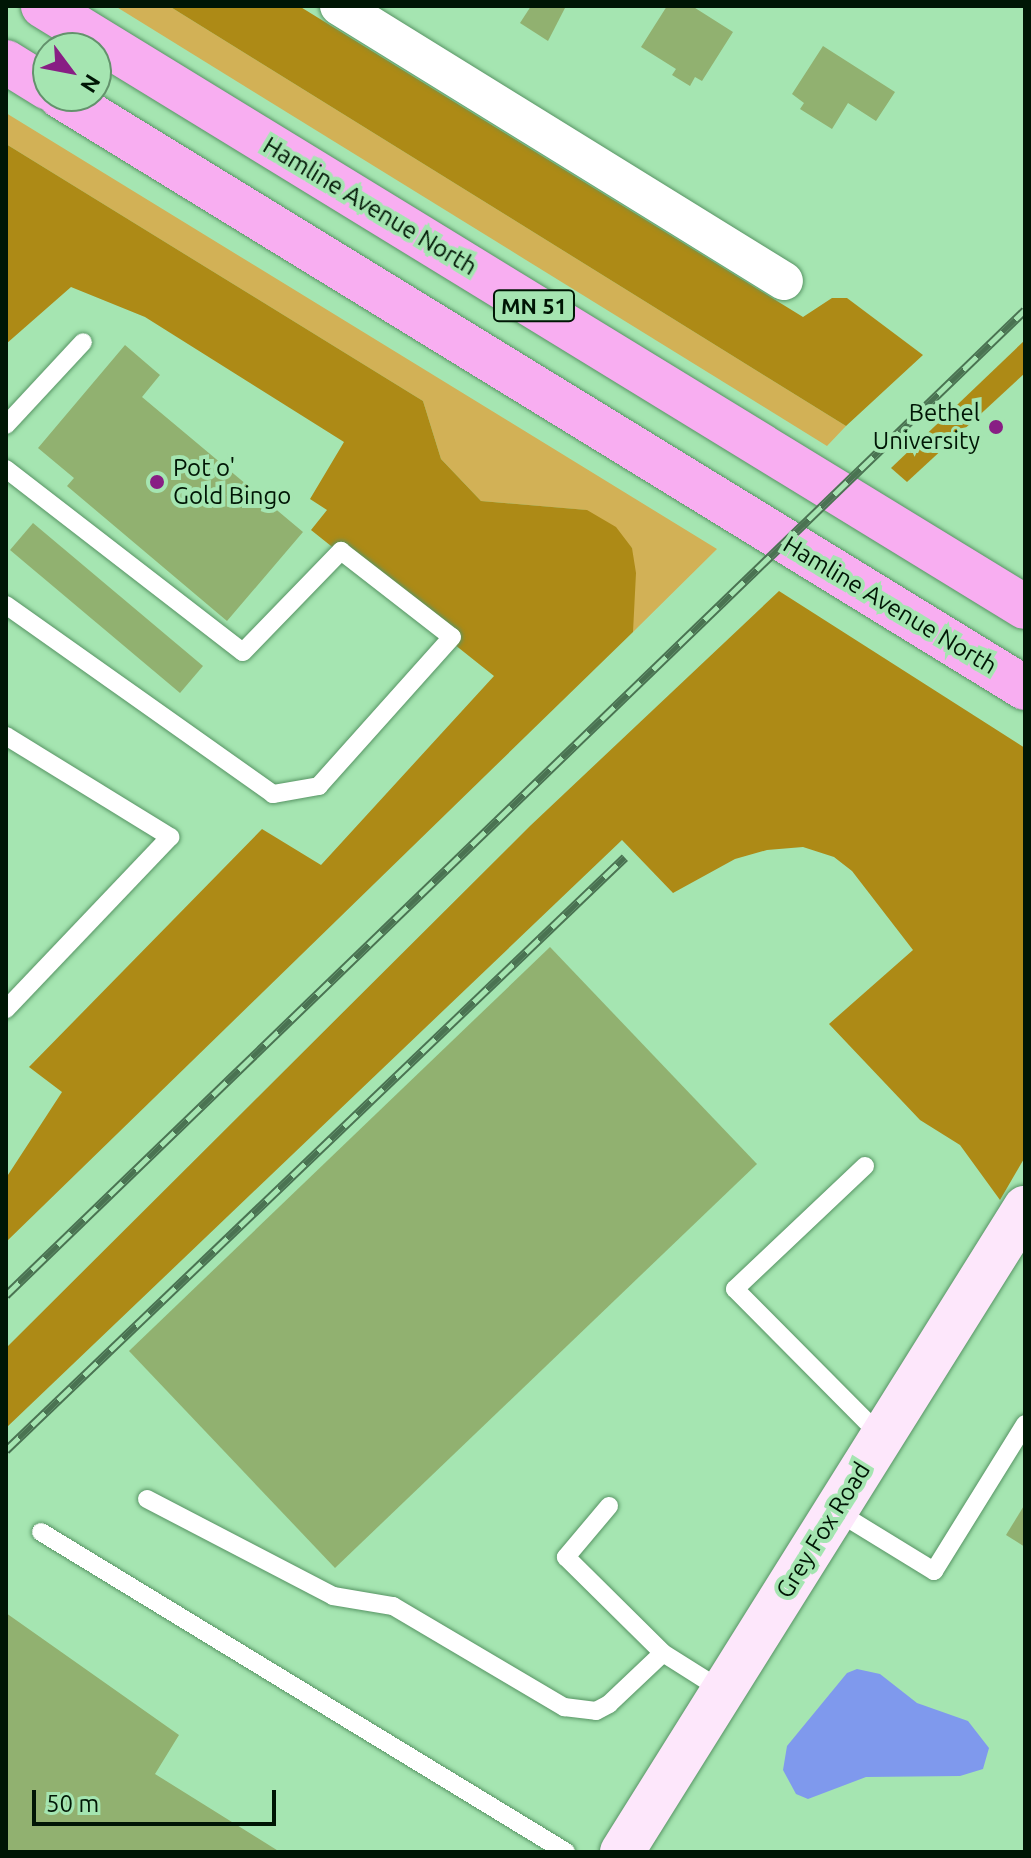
<!DOCTYPE html>
<html>
<head>
<meta charset="utf-8">
<style>
	body { margin:0 }
	#map { position:relative; width:1031px; height:1858px; overflow:hidden; background:#a5e5b1; font-family:Ubuntu,sans-serif }
	div>[style] { position:absolute }
	[style*='--x'] { left:calc(var(--x)*1px); top:calc(var(--y)*1px); width:calc(var(--w)*1px); rotate:calc(var(--a)*1deg) }
	.green>* { inset:0; background:#d2b156 }
	.forest>* { inset:0; background:#ad8a16 }
	.water>* { inset:0; background:#7f99ed }
	.building>* { inset:0; background:#91b170 }
	.roads { filter:drop-shadow(0 0 2px #579464) drop-shadow(0 0 2px #579464) }
	.lane>* { height:18px; margin:-9px; padding:0 9px; transform-origin:9px; border-radius:9px; background:#fff }
	.street>* { height:38px; margin:-19px; padding:0 19px; transform-origin:19px; border-radius:19px; background:#fff }
	.secondary>* { height:44px; margin:-22px; padding:0 22px; transform-origin:22px; border-radius:22px; background:#fde7fb }
	.highway>* { height:44px; margin:-22px; padding:0 22px; transform-origin:22px; border-radius:22px; background:#f8aef1 }
	.rail>* { height:9px; margin-top:-4.5px; transform-origin:0; background:repeating-linear-gradient(90deg,#a5e5b1 0 18px,#4a7352 0 36px); box-sizing:border-box; border-block:2px solid #4a7352 }
	.dots>* { width:22px; height:22px; translate:-50% -50%; box-sizing:border-box; border:4px solid #a5e5b1; border-radius:50% }
	span { translate:-50% -50%; white-space:nowrap; text-align:center; line-height:1.15; -webkit-text-stroke:8px #a5e5b1; paint-order:stroke }
	.shield-label span { padding:2px 6px; background:#a5e5b1; border:2px solid; border-radius:6px; -webkit-text-stroke-width:0 }
	.shield-label { font-size:22px; color:#001605; font-weight:700 }
	.street-label { font-size:24px; color:#001605 }
	.poi-label { font-size:24px; color:#001605 }
	.right { translate:-100% -50%; text-align:right }
	.left { translate:0 -50%; text-align:left }
	.frame { position:absolute; inset:0; border:8px solid #001605; pointer-events:none }
	.north { position:absolute; left:32px; top:32px; width:80px; height:80px; box-sizing:border-box; background:#a5e5b1; border:2px solid #63926c; border-radius:50%; rotate:122deg; font-size:22px; font-weight:700; line-height:32px; text-align:center; color:#001605 }
	.north::after { content:''; display:block; margin:auto; width:28px; height:36px; background:#881e84; clip-path:polygon(50% 0,100% 100%,50% 72%,0 100%) }
	.scale { position:absolute; left:32px; top:1790px; width:244px; height:36px; box-sizing:border-box; border:4px solid #001605; border-top:0; padding-left:10px; font-size:24px; line-height:28px; white-space:nowrap; color:#001605; -webkit-text-stroke:6px #a5e5b1; paint-order:stroke }
</style>
</head>
<body>
<div id="map">
	<div class="green">
		<div style="clip-path:polygon(115px 6px,169px 6px,846px 426px,827px 446px)"></div>
		<div style="clip-path:polygon(6px 113px,717px 549px,633px 632px,632px 548px,586px 510px,481px 501px,441px 459px,423px 401px,6px 144px)"></div>
	</div>
	<div class="forest">
		<div style="clip-path:polygon(169px 6px,299px 6px,803px 317px,832px 298px,847px 298px,923px 355px,846px 426px)"></div>
		<div style="clip-path:polygon(6px 144px,423px 401px,441px 459px,481px 501px,587px 510px,616px 527px,632px 548px,636px 573px,633px 632px,6px 1242px,6px 1178px,62px 1092px,29px 1067px,262px 829px,321px 865px,494px 676px,311px 530px,327px 510px,310px 499px,344px 442px,145px 317px,71px 287px,6px 344px)"></div>
		<div style="clip-path:polygon(1025px 340px,1025px 373px,907px 482px,891px 468px)"></div>
		<div style="clip-path:polygon(779px 591px,1025px 748px,1025px 1157px,1000px 1200px,960px 1145px,920px 1120px,829px 1024px,913px 950px,852px 871px,834px 857px,803px 847px,767px 850px,735px 859px,673px 893px,622px 840px,6px 1428px,6px 1348px,530px 826px)"></div>
	</div>
	<div class="water">
		<div style="clip-path:polygon(857px 1669px,880px 1674px,917px 1703px,968px 1721px,989px 1748px,983px 1769px,960px 1776px,866px 1777px,808px 1799px,796px 1794px,783px 1770px,787px 1746px,847px 1673px)"></div>
	</div>
	<div class="building">
		<div style="clip-path:polygon(531px 6px,566px 6px,548px 41px,520px 23px)"></div>
		<div style="clip-path:polygon(667px 6px,692px 6px,733px 32px,702px 81px,695px 77px,690px 86px,672px 75px,676px 69px,641px 47px)"></div>
		<div style="clip-path:polygon(823px 46px,895px 92px,876px 121px,848px 103px,832px 129px,800px 109px,804px 103px,792px 94px)"></div>
		<div style="clip-path:polygon(125px 345px,160px 375px,142px 397px,303px 532px,227px 621px,67px 486px,74px 478px,38px 448px)"></div>
		<div style="clip-path:polygon(33px 523px,203px 666px,180px 693px,10px 550px)"></div>
		<div style="clip-path:polygon(550px 947px,757px 1164px,335px 1568px,129px 1351px)"></div>
		<div style="clip-path:polygon(1025px 1504px,1025px 1547px,1006px 1535px)"></div>
		<div style="clip-path:polygon(6px 1613px,179px 1735px,155px 1774px,280px 1852px,6px 1852px)"></div>
	</div>
	<div class="roads">
		<div class="lane">
			<div style="--x:6;--y:425;--w:113;--a:-47.1"></div>
			<div style="--x:6;--y:469;--w:299;--a:37.7"></div>
			<div style="--x:243;--y:652;--w:141;--a:-45.9"></div>
			<div style="--x:341;--y:551;--w:140;--a:37.8"></div>
			<div style="--x:452;--y:637;--w:200;--a:131.8"></div>
			<div style="--x:319;--y:786;--w:47;--a:170.1"></div>
			<div style="--x:273;--y:794;--w:327;--a:-144.7"></div>
			<div style="--x:6;--y:736;--w:193;--a:31.6"></div>
			<div style="--x:170;--y:837;--w:238;--a:133.6"></div>
			<div style="--x:865;--y:1166;--w:179;--a:136.6"></div>
			<div style="--x:735;--y:1289;--w:209;--a:45.2"></div>
			<div style="--x:147;--y:1499;--w:210;--a:27.5"></div>
			<div style="--x:333;--y:1596;--w:61;--a:9.5"></div>
			<div style="--x:393;--y:1606;--w:199;--a:30.6"></div>
			<div style="--x:564;--y:1707;--w:32;--a:7"></div>
			<div style="--x:596;--y:1711;--w:15;--a:-28"></div>
			<div style="--x:609;--y:1704;--w:74;--a:-43.4"></div>
			<div style="--x:663;--y:1653;--w:71;--a:32.3"></div>
			<div style="--x:609;--y:1506;--w:67;--a:130.1"></div>
			<div style="--x:566;--y:1557;--w:136;--a:44.7"></div>
			<div style="--x:836;--y:1511;--w:115;--a:31.5"></div>
			<div style="--x:934;--y:1571;--w:173;--a:-58.2"></div>
			<div style="--x:41;--y:1532;--w:615;--a:31.36"></div>
		</div>
		<div class="street">
			<div style="--x:339;--y:6;--w:523;--a:31.72"></div>
		</div>
		<div class="secondary">
			<div style="--x:622;--y:1852;--w:760;--a:-57.96"></div>
		</div>
		<div class="highway">
			<div style="--x:43;--y:6;--w:1151;--a:31.47"></div>
			<div style="--x:6;--y:62;--w:49;--a:31.8"></div>
			<div style="--x:60;--y:96;--w:1132;--a:31.53"></div>
		</div>
	</div>
	<div class="rail">
		<div style="--x:6;--y:1295;--w:1417;--a:-44.03"></div>
		<div style="--x:6;--y:1450;--w:857;--a:-43.77"></div>
	</div>
	<div class="dots">
		<div style="left:996px;top:427px;background:#881e84"></div>
		<div style="left:157px;top:482px;background:#881e84"></div>
	</div>
	<div class="shield-label">
		<span style="left:534px;top:306px">MN 51</span>
	</div>
	<div class="street-label">
		<span style="left:370px;top:206px;rotate:31deg">Hamline Avenue North</span>
		<span style="left:890px;top:605px;rotate:31deg">Hamline Avenue North</span>
		<span style="left:823px;top:1530px;rotate:-58deg">Grey Fox Road</span>
	</div>
	<div class="poi-label">
		<span class="right" style="left:980px;top:427px">Bethel<br>University</span>
		<span class="left" style="left:173px;top:482px">Pot o'<br>Gold Bingo</span>
	</div>
	<div class="frame"></div>
	<div class="north">N</div>
	<div class="scale">50 m</div>
</div>
</body>
</html>
